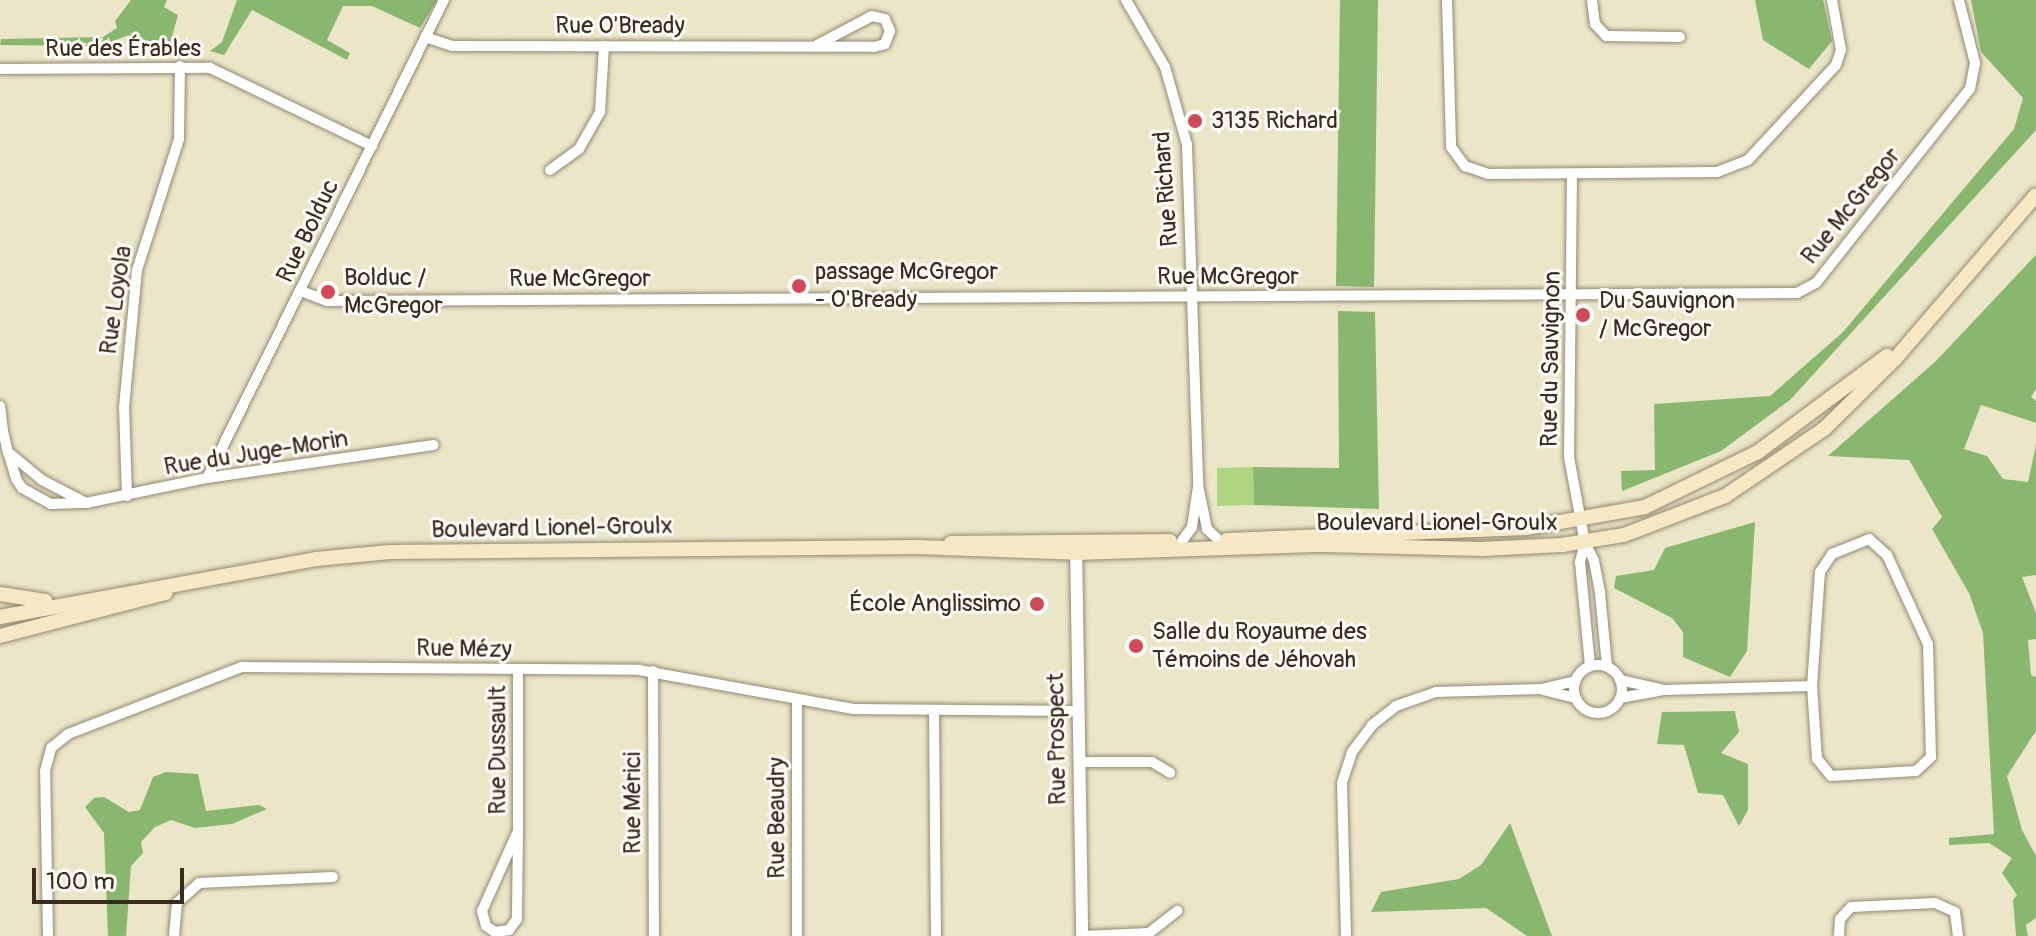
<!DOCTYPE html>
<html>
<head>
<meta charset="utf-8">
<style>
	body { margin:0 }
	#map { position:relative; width:2036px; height:936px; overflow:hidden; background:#ebe6c8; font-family:Pangolin,sans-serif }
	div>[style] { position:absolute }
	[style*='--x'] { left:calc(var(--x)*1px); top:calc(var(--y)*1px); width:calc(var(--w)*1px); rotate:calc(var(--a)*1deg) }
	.green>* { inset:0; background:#aed681 }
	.forest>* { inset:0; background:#8ab76f }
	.roads { filter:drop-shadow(0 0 2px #938873) drop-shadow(0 0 2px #938873) }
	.minor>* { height:10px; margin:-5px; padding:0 5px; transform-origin:5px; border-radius:5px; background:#fff }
	.minor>.ring { margin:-5px; padding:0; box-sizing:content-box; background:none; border:10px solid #fff; border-radius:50% }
	.tertiary>* { height:12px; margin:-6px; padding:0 6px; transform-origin:6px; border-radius:6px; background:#fff }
	.secondary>* { height:14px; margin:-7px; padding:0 7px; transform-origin:7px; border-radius:7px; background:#f7e8c3 }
	.dots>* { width:22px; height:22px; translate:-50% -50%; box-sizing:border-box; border:4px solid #fdfcf7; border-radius:50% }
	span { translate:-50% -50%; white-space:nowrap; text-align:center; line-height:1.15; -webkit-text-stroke:6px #fdfcf7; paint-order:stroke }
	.street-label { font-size:24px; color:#3b2a1e }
	.poi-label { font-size:24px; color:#3b2a1e }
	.left { translate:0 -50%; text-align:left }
	.right { translate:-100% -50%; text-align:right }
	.scale { position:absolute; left:32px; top:868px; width:152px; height:36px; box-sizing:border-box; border:4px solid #3b2a1e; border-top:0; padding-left:10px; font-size:24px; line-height:28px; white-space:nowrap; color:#3b2a1e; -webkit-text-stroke:6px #fdfcf7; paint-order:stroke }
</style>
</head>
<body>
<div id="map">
	<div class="green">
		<div style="clip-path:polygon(1253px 467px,1254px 505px,1217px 506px,1217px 468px)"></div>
	</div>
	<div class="forest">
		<div style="clip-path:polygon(131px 0,167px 0,164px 7px,178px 15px,170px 44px,135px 47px,129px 35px,100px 46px,0 45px,1px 39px,103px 37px,117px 28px,115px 21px)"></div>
		<div style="clip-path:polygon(237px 0,437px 0,420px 28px,372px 6px,343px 6px,327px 40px,350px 53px,347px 60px,252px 10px,224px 55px,210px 51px,222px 42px)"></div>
		<div style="clip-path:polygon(1340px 0,1378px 0,1374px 287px,1336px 286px)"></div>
		<div style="clip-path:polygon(1755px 0,1823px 0,1832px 41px,1809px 69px,1763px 40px)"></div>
		<div style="clip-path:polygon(1971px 0,2036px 0,2036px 130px,1790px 400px,1721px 451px,1622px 491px,1621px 471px,1655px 470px,1654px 404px,1770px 396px,1843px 332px,2014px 129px,2023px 98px,1981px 52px)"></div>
		<div style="clip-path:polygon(2036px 255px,2036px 389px,2031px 397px,2036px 401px,2036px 423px,1981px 405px,1964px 449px,1987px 456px,2003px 479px,2028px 482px,2036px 445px,2036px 575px,2022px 577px,2036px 613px,2036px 639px,2028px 640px,2031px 675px,2036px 677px,2036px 731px,2007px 776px,2022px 830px,2036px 856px,2036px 918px,2026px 925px,2028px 936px,2016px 936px,2013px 900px,2017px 895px,2002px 873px,2012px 858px,1989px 843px,1949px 845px,1949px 838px,1994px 834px,1983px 633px,1969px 593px,1932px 529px,1942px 517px,1909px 460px,1828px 456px,1936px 361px)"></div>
		<div style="clip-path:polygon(1338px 311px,1375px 312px,1379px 509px,1254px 505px,1253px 467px,1339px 468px)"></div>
		<div style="clip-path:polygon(1755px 522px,1747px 651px,1730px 677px,1683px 657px,1683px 632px,1672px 618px,1614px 588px,1616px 576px,1654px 570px,1665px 548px)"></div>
		<div style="clip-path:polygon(1735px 711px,1739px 732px,1721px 753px,1748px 764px,1748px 810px,1739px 826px,1723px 795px,1698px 793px,1684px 745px,1657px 744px,1662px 712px)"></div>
		<div style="clip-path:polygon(166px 772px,198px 774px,206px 811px,259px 805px,267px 809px,232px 824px,195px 828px,171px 820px,155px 827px,141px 842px,143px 853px,131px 866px,126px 936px,108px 936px,104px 833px,85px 807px,94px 798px,104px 797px,129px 812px,140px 810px,153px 777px)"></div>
		<div style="clip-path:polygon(1510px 823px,1552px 936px,1527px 936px,1486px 908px,1371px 912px,1381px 892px,1459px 879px,1481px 865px)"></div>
	</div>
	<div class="roads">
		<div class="minor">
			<div style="--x:1126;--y:0;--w:78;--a:59.8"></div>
			<div style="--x:1165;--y:67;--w:81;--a:74.2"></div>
			<div style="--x:1187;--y:145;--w:340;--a:88.1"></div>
			<div style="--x:1198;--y:485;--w:45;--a:78.4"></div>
			<div style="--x:1207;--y:529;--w:16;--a:43"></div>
			<div style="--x:1447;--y:0;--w:147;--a:88.4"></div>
			<div style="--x:1451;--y:147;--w:24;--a:54"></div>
			<div style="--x:1465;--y:166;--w:24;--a:19"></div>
			<div style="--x:1488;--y:174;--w:229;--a:-0.5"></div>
			<div style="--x:1717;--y:172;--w:33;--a:-21"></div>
			<div style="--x:1748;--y:160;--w:129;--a:-47.2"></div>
			<div style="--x:1836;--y:65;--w:16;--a:-72"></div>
			<div style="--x:1841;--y:50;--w:51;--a:-100.2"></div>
			<div style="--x:1592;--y:0;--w:24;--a:83"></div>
			<div style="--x:1595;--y:24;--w:16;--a:47"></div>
			<div style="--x:1606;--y:36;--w:74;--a:0.8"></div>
			<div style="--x:425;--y:37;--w:28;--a:18"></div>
			<div style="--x:452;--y:46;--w:422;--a:0.1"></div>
			<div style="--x:874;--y:47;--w:11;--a:-15"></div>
			<div style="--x:885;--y:44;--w:14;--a:-69"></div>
			<div style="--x:890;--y:31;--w:13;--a:-113"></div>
			<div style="--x:885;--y:19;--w:13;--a:-167"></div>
			<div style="--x:872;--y:16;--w:62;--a:152.2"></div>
			<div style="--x:0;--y:69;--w:210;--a:-0.3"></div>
			<div style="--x:210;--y:68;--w:180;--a:25.7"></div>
			<div style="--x:550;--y:170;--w:36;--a:-36"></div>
			<div style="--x:579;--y:149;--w:43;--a:-60.4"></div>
			<div style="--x:600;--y:112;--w:66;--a:-86.5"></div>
			<div style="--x:1572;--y:174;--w:283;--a:90.6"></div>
			<div style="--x:1569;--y:457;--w:87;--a:79.5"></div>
			<div style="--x:1585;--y:543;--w:20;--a:63"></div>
			<div style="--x:1594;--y:561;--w:33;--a:79"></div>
			<div style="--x:1600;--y:593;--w:73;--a:84.5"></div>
			<div style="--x:301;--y:291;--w:28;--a:21"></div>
			<div style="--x:327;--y:301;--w:1470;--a:-0.31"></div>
			<div style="--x:1797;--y:293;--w:21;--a:-28"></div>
			<div style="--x:1816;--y:283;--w:248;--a:-51.6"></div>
			<div style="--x:1970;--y:89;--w:26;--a:-79"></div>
			<div style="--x:1975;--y:63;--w:65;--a:-104.3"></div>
			<div style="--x:0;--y:406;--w:25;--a:83"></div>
			<div style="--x:3;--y:431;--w:22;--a:77"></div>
			<div style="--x:8;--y:452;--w:28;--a:73"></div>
			<div style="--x:16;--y:479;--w:11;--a:56"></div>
			<div style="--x:22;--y:488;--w:33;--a:29"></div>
			<div style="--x:51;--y:504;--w:35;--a:-2"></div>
			<div style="--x:86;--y:503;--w:50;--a:-152.4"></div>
			<div style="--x:42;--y:480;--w:44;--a:-140.5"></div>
			<div style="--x:207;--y:478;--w:534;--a:-63.63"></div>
			<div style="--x:127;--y:496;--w:89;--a:-91.9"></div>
			<div style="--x:124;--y:407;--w:138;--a:-84.6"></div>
			<div style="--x:137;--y:270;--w:138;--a:-72.2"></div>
			<div style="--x:179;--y:139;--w:73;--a:-89.2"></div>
			<div style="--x:86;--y:503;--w:124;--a:-11.7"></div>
			<div style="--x:207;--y:478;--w:229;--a:-8.3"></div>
			<div style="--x:1869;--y:539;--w:24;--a:42"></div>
			<div style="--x:1887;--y:555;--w:98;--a:65.3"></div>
			<div style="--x:1928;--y:644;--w:113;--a:88.5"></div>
			<div style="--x:1931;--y:757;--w:21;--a:137"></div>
			<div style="--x:1916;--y:771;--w:85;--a:176.6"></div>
			<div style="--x:1831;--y:776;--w:22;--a:-129"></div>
			<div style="--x:1817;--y:759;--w:73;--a:-93.9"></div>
			<div style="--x:1812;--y:686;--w:114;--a:-86"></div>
			<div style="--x:1820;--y:572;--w:22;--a:-56"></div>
			<div style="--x:1832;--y:554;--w:40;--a:-22"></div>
			<div style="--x:1182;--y:541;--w:17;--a:-54"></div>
			<div style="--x:1192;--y:527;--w:40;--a:-81.5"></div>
			<div style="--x:1585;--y:543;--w:20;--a:105"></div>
			<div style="--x:1580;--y:562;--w:104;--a:84.5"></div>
			<div class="ring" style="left:1574px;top:665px;width:38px;height:38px"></div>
			<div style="--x:518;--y:670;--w:161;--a:90"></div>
			<div style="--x:653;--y:671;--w:265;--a:89.8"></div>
			<div style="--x:1620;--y:680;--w:42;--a:12.4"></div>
			<div style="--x:1543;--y:690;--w:34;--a:14"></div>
			<div style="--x:1620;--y:698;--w:44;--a:-10.5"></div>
			<div style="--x:1663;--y:690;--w:149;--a:-1.5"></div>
			<div style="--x:934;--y:713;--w:223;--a:89.5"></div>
			<div style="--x:1080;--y:762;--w:72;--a:0"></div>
			<div style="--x:1152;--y:762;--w:21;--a:31"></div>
			<div style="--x:518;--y:831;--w:88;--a:90.7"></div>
			<div style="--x:517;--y:919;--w:14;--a:126"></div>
			<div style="--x:509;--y:930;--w:14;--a:172"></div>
			<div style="--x:495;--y:932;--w:11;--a:-146"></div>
			<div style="--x:486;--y:926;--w:16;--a:-105"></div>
			<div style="--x:482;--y:911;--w:88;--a:-65.8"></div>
			<div style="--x:48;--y:936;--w:165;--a:-91"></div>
			<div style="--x:45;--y:771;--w:24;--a:-75"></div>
			<div style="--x:51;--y:748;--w:22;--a:-39"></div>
			<div style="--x:68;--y:734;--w:186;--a:-21.1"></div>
			<div style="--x:242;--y:667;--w:397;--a:0.4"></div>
			<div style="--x:639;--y:670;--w:218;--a:10.3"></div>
			<div style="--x:853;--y:709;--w:225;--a:0.5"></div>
			<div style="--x:174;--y:936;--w:33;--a:-85"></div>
			<div style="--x:177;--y:903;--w:30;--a:-42"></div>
			<div style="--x:199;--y:883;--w:134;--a:-2.6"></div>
			<div style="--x:797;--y:936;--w:235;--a:-90"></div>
			<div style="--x:1082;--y:936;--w:67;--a:-2.6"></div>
			<div style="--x:1149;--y:933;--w:36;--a:-38"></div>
			<div style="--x:1346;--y:936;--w:153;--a:-91.5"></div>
			<div style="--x:1342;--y:783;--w:33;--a:-72"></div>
			<div style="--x:1352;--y:752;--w:34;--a:-53"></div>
			<div style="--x:1372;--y:725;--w:31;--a:-38"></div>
			<div style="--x:1396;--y:706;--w:42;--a:-19.3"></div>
			<div style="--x:1436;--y:692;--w:105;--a:-1.6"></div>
			<div style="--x:1541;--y:689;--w:35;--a:-13"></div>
			<div style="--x:1839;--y:936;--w:17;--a:-87"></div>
			<div style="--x:1840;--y:919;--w:16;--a:-47"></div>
			<div style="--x:1851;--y:907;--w:84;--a:-2.7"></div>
			<div style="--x:1935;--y:903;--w:22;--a:24"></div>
			<div style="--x:1955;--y:912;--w:24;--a:83"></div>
		</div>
		<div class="tertiary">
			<div style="--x:1076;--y:543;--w:393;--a:89.1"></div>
		</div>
		<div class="secondary">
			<div style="--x:1227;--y:540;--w:299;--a:-2.3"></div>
			<div style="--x:1526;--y:528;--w:121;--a:-10"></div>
			<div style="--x:1645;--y:507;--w:126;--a:-26"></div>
			<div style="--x:1758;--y:452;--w:161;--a:-36.7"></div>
			<div style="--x:951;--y:543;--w:219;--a:-0.5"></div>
			<div style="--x:0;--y:594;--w:46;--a:8.8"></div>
			<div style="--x:0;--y:617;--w:321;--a:-10.4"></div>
			<div style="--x:316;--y:559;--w:74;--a:-5.4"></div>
			<div style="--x:390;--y:552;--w:526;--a:-0.54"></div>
			<div style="--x:916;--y:547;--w:160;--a:2.1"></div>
			<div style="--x:1076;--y:553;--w:247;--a:-1.9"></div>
			<div style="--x:1323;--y:545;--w:159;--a:1.4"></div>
			<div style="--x:1482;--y:549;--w:80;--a:-2.9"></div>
			<div style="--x:1562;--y:545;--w:63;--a:-9.2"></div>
			<div style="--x:1624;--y:535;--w:108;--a:-21.1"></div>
			<div style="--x:1725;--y:496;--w:120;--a:-34.1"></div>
			<div style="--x:1824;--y:429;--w:100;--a:-44.6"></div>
			<div style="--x:1895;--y:359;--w:216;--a:-49.3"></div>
			<div style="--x:0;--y:636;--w:171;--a:-14.6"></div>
		</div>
	</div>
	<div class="dots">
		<div style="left:1195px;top:121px;background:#d1495b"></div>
		<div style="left:799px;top:286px;background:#d1495b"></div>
		<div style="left:328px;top:292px;background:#d1495b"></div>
		<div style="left:1583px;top:315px;background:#d1495b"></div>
		<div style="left:1037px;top:604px;background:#d1495b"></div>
		<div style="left:1136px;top:646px;background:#d1495b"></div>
	</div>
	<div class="street-label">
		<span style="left:620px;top:26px">Rue O'Bready</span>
		<span style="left:123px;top:49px">Rue des Érables</span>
		<span style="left:1166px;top:189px;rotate:-94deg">Rue Richard</span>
		<span style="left:1851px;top:206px;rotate:-51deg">Rue McGregor</span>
		<span style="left:308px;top:231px;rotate:-64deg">Rue Bolduc</span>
		<span style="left:1228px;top:277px">Rue McGregor</span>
		<span style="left:580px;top:279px">Rue McGregor</span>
		<span style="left:116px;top:300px;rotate:-82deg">Rue Loyola</span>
		<span style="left:1551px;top:359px;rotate:-89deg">Rue du Sauvignon</span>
		<span style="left:256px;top:453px;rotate:-9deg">Rue du Juge-Morin</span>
		<span style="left:1437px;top:523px">Boulevard Lionel-Groulx</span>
		<span style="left:552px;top:528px;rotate:-1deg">Boulevard Lionel-Groulx</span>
		<span style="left:464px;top:649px;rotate:1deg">Rue Mézy</span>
		<span style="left:1057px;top:739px;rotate:-91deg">Rue Prospect</span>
		<span style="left:498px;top:750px;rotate:-90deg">Rue Dussault</span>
		<span style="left:633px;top:803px;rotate:-90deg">Rue Mérici</span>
		<span style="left:777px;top:818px;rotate:-90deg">Rue Beaudry</span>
	</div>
	<div class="poi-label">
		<span class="left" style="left:1211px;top:121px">3135 Richard</span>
		<span class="left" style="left:815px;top:286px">passage McGregor<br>- O'Bready</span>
		<span class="left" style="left:344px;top:292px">Bolduc /<br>McGregor</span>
		<span class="left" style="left:1599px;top:315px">Du Sauvignon<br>/ McGregor</span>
		<span class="right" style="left:1021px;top:604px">École Anglissimo</span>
		<span class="left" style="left:1152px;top:646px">Salle du Royaume des<br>Témoins de Jéhovah</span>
	</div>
	<div class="scale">100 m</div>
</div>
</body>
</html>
